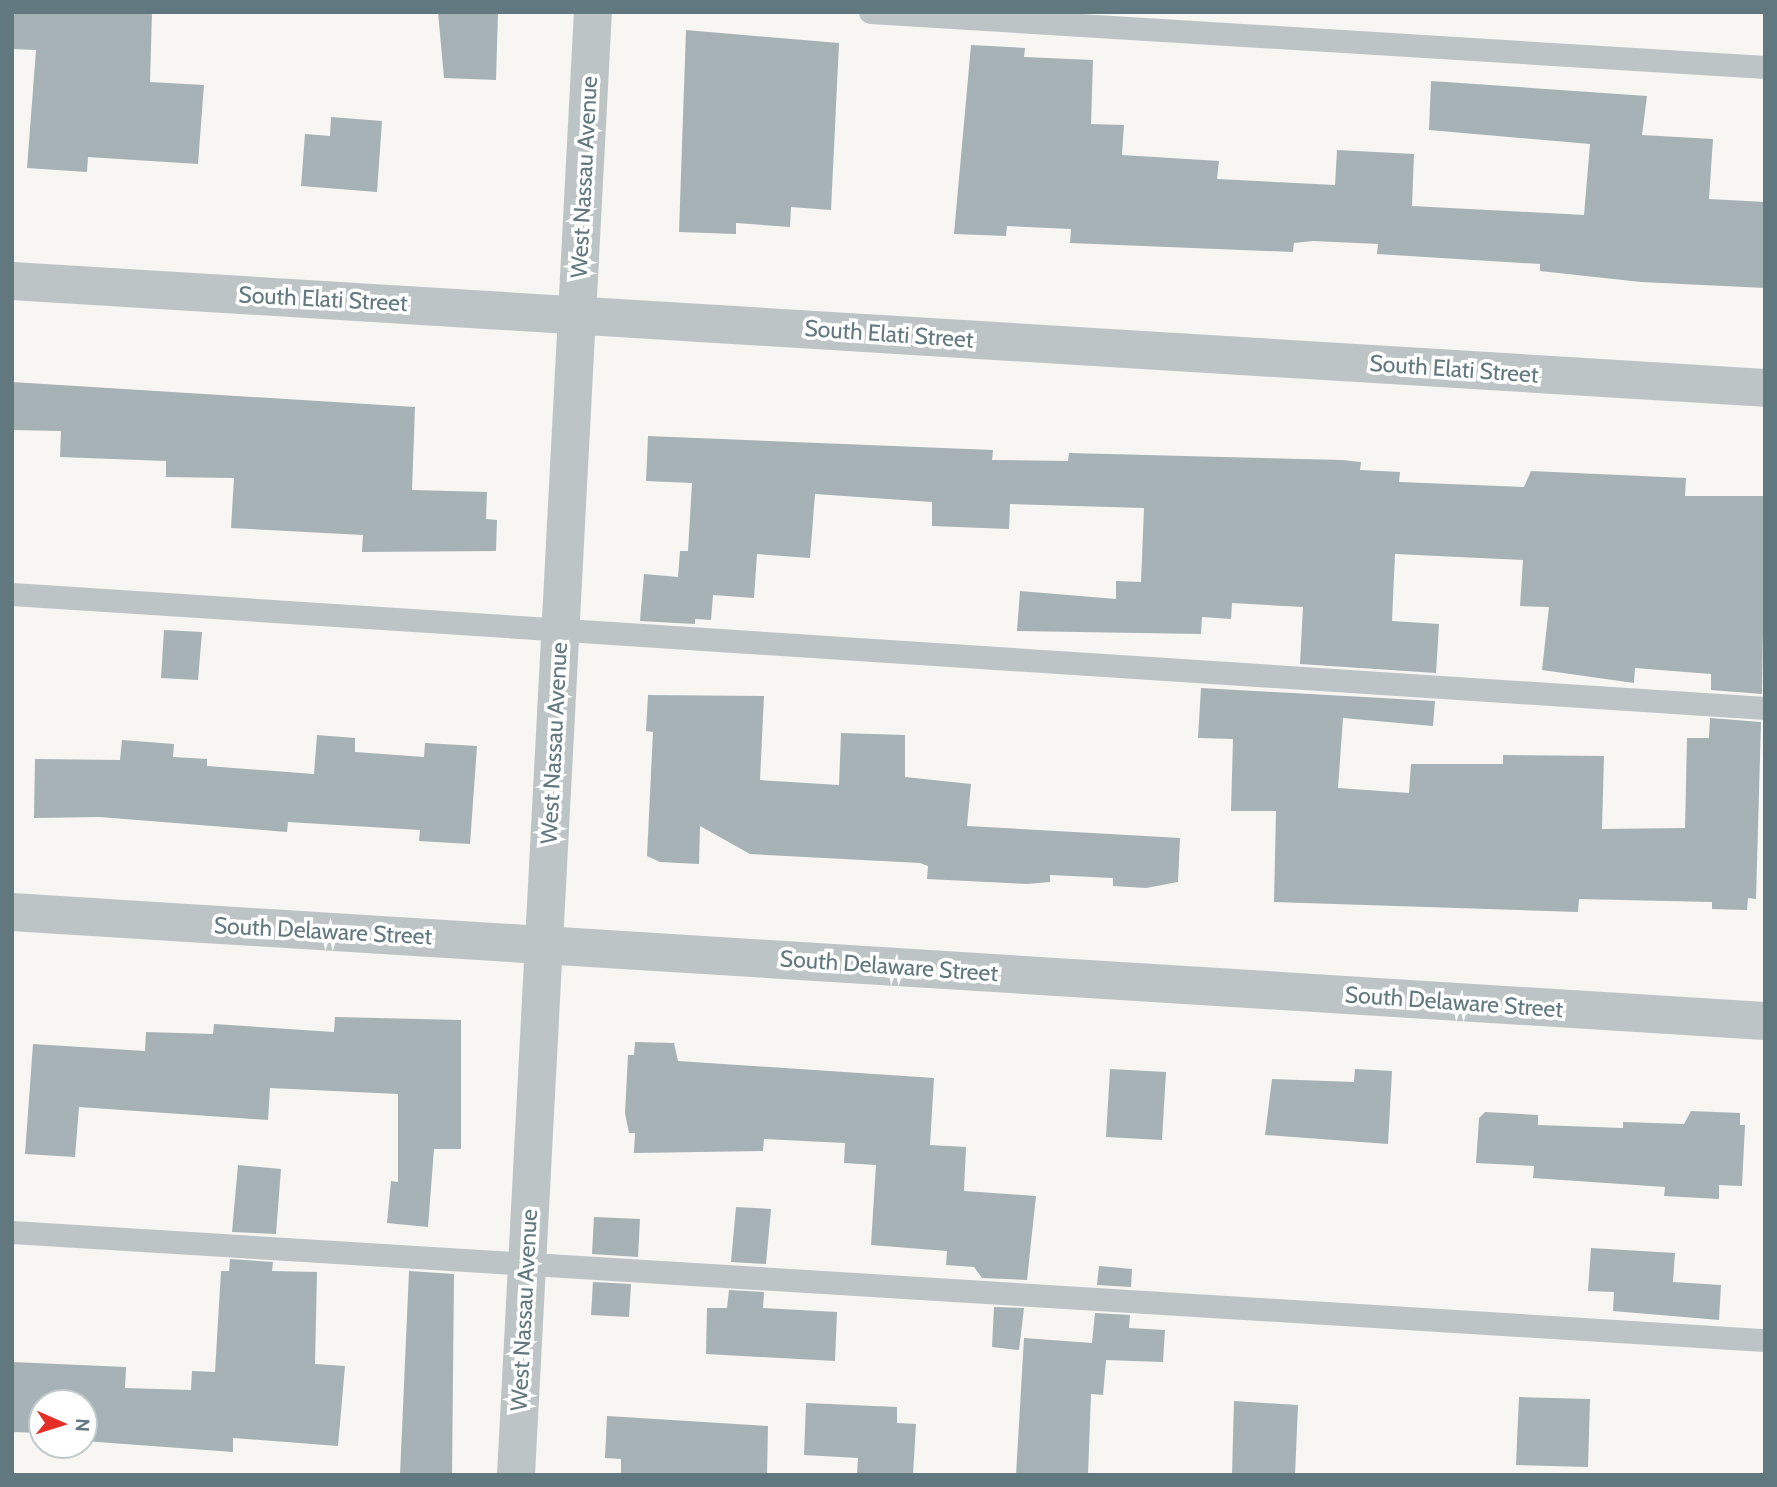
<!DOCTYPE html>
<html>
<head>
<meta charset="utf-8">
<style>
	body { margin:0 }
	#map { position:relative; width:1777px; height:1487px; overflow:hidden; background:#f7f6f3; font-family:Cabin,sans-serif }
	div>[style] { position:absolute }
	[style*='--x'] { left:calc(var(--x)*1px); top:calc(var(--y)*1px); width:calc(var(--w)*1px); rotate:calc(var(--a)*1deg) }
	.building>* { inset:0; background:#a6b2b5 }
	.service>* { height:23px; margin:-11.5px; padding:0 11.5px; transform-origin:11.5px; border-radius:11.5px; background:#bdc4c6 }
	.minor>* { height:38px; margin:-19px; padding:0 19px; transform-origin:19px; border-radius:19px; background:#bdc4c6 }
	span { translate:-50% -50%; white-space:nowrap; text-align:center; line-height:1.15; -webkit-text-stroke:7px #fff; paint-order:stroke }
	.street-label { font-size:23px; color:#61787f }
	.frame { position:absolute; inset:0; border:14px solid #61787f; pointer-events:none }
	.north { position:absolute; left:28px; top:1389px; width:70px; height:70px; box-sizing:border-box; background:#fff; border:2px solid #c0c9cc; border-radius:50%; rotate:93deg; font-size:19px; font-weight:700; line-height:28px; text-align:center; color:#61787f }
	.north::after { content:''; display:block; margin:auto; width:24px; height:32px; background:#e52e26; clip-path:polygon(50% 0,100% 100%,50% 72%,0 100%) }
</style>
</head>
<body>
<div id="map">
	<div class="building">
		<div style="clip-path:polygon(12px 12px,152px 12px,150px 82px,204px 85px,198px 164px,88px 157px,87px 172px,27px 168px,36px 50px,12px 49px)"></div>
		<div style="clip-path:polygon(438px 12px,498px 12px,496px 80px,444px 78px)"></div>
		<div style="clip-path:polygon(686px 30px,839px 43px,831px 210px,791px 207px,790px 227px,736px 223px,736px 234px,679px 232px)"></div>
		<div style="clip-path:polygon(971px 45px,1025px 48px,1024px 57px,1093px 60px,1091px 124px,1124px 125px,1122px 155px,1219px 161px,1217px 179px,1335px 185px,1337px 150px,1414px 154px,1412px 206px,1584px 215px,1590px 144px,1429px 130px,1431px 81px,1647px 96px,1642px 135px,1713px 139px,1709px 199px,1765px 202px,1765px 288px,1641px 282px,1540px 271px,1540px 264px,1377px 254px,1378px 244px,1313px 241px,1294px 243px,1293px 252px,1070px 243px,1071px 229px,1007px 226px,1006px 236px,954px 234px)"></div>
		<div style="clip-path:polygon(331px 117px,382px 121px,377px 192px,301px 186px,305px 134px,330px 136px)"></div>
		<div style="clip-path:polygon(12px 382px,415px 407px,412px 490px,487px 492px,486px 519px,497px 520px,496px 551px,362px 552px,363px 535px,231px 528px,234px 478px,166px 477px,166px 461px,60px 457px,61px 431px,12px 430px)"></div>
		<div style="clip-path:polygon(648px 436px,993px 450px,992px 460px,1068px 461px,1069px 453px,1342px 460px,1361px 462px,1360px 470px,1400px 472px,1399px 482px,1524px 487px,1531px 471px,1686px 478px,1685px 496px,1765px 496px,1762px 694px,1711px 690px,1711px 674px,1635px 668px,1634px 683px,1542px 670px,1549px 607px,1520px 606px,1523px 560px,1395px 554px,1392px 621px,1439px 624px,1436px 673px,1300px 664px,1303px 607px,1232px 603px,1231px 619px,1202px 617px,1201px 634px,1017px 631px,1020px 591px,1116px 599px,1116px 581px,1141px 582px,1144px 508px,1010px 504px,1009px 529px,932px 526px,932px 502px,815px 494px,810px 558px,757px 554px,754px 598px,713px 595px,711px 620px,695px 619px,695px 624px,640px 621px,644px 574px,678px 577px,680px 551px,688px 551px,692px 483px,646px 481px)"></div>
		<div style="clip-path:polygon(164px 630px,202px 632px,198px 680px,161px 678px)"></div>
		<div style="clip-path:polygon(1201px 688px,1435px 701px,1433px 726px,1343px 718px,1338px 788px,1409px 793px,1411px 764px,1503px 764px,1503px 755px,1604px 756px,1602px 829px,1685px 828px,1687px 738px,1709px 738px,1710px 718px,1761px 722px,1756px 899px,1748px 898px,1747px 910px,1712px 909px,1712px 902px,1579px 899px,1578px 912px,1274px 902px,1276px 811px,1231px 811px,1233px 739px,1198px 738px)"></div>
		<div style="clip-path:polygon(648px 695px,764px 696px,760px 780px,839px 785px,841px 733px,905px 735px,905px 777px,971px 784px,967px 826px,1180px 838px,1178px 882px,1146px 888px,1113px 886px,1113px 878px,1050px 875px,1050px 882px,1027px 884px,927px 879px,928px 866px,920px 863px,750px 854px,700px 826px,699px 864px,660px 862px,647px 856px,653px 732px,646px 731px)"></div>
		<div style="clip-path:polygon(317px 735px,355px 738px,355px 752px,424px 757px,425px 743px,477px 746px,470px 844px,419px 841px,420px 830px,288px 822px,287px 832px,100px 817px,34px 818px,35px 759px,120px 760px,122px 740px,174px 744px,173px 757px,207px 759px,207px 766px,314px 774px)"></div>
		<div style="clip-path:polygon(335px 1017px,461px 1020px,461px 1149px,434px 1149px,428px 1227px,387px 1223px,391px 1181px,398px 1182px,398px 1094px,270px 1088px,268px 1120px,79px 1107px,75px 1157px,25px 1154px,33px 1044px,145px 1051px,146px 1032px,213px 1034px,214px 1024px,334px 1032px)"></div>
		<div style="clip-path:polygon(635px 1042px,674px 1043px,678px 1061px,934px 1078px,930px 1145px,966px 1147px,964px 1191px,1036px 1196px,1027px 1280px,982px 1278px,974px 1267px,946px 1265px,947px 1251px,871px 1245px,876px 1165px,844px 1163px,845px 1143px,764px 1139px,763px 1151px,634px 1153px,635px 1133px,629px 1133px,625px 1113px,628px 1055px,634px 1055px)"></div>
		<div style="clip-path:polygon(1110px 1069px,1166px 1072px,1162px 1140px,1106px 1137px)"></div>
		<div style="clip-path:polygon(1355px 1069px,1392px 1071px,1388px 1144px,1265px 1135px,1272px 1079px,1354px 1082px)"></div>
		<div style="clip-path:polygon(1691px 1111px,1740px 1113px,1740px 1125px,1745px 1125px,1742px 1186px,1719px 1185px,1719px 1199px,1664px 1196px,1665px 1187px,1533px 1178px,1534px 1166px,1476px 1163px,1479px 1118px,1485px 1112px,1538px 1115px,1538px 1125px,1623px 1128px,1623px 1122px,1684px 1124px)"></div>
		<div style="clip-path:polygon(238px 1165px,281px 1169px,276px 1234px,232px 1232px)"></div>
		<div style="clip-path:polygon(736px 1207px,771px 1209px,766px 1264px,731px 1262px)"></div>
		<div style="clip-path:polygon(594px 1217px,640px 1219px,638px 1257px,592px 1254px)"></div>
		<div style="clip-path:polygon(1591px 1248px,1675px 1253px,1673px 1282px,1721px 1285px,1719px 1320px,1613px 1311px,1614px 1292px,1588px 1291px)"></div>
		<div style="clip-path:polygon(230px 1259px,273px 1262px,272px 1271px,317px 1272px,315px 1364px,345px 1366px,338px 1446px,233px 1438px,233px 1452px,84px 1441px,84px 1403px,42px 1403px,42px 1433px,12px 1432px,12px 1362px,126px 1367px,125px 1388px,191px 1390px,192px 1371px,215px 1372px,221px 1271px,229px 1271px)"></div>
		<div style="clip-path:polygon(1099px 1266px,1132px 1269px,1131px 1287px,1097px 1285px)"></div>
		<div style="clip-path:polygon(409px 1271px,454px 1274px,452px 1475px,400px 1475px)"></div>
		<div style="clip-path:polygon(593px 1282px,631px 1284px,629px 1317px,591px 1315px)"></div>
		<div style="clip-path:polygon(729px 1290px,764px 1292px,763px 1308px,837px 1312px,835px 1361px,706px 1354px,707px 1308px,727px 1308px)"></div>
		<div style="clip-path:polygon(994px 1307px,1024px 1308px,1019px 1350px,992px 1347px)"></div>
		<div style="clip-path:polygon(1095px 1313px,1130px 1315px,1129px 1328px,1165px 1330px,1163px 1362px,1106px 1360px,1103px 1395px,1091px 1394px,1088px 1475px,1016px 1475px,1024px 1338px,1092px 1343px)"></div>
		<div style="clip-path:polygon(1519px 1397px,1590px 1399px,1588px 1467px,1516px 1465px)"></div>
		<div style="clip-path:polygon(1234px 1401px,1298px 1405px,1295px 1475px,1232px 1475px)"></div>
		<div style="clip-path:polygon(806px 1403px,897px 1407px,897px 1423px,916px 1424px,913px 1475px,857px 1475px,858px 1458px,804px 1455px)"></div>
		<div style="clip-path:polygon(607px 1416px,768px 1426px,767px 1475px,621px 1475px,621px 1459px,605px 1458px)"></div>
	</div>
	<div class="service">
		<div style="--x:870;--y:12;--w:897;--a:3.52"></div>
		<div style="--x:12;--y:594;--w:1757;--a:3.72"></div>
		<div style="--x:12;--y:1232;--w:1756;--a:3.53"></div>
	</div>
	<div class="minor">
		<div style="--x:12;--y:281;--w:1756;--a:3.49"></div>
		<div style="--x:12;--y:912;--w:1756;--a:3.56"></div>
		<div style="--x:516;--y:1475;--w:1465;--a:-86.99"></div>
	</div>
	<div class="street-label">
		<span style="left:584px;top:177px;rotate:-87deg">West Nassau Avenue</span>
		<span style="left:323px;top:299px;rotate:3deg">South Elati Street</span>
		<span style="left:889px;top:334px;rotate:4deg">South Elati Street</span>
		<span style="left:1454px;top:369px;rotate:4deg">South Elati Street</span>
		<span style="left:554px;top:743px;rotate:-87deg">West Nassau Avenue</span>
		<span style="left:323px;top:931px;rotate:3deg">South Delaware Street</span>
		<span style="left:889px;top:966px;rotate:4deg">South Delaware Street</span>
		<span style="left:1454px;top:1002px;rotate:4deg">South Delaware Street</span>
		<span style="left:524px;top:1310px;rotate:-87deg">West Nassau Avenue</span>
	</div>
	<div class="frame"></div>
	<div class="north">N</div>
</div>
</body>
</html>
